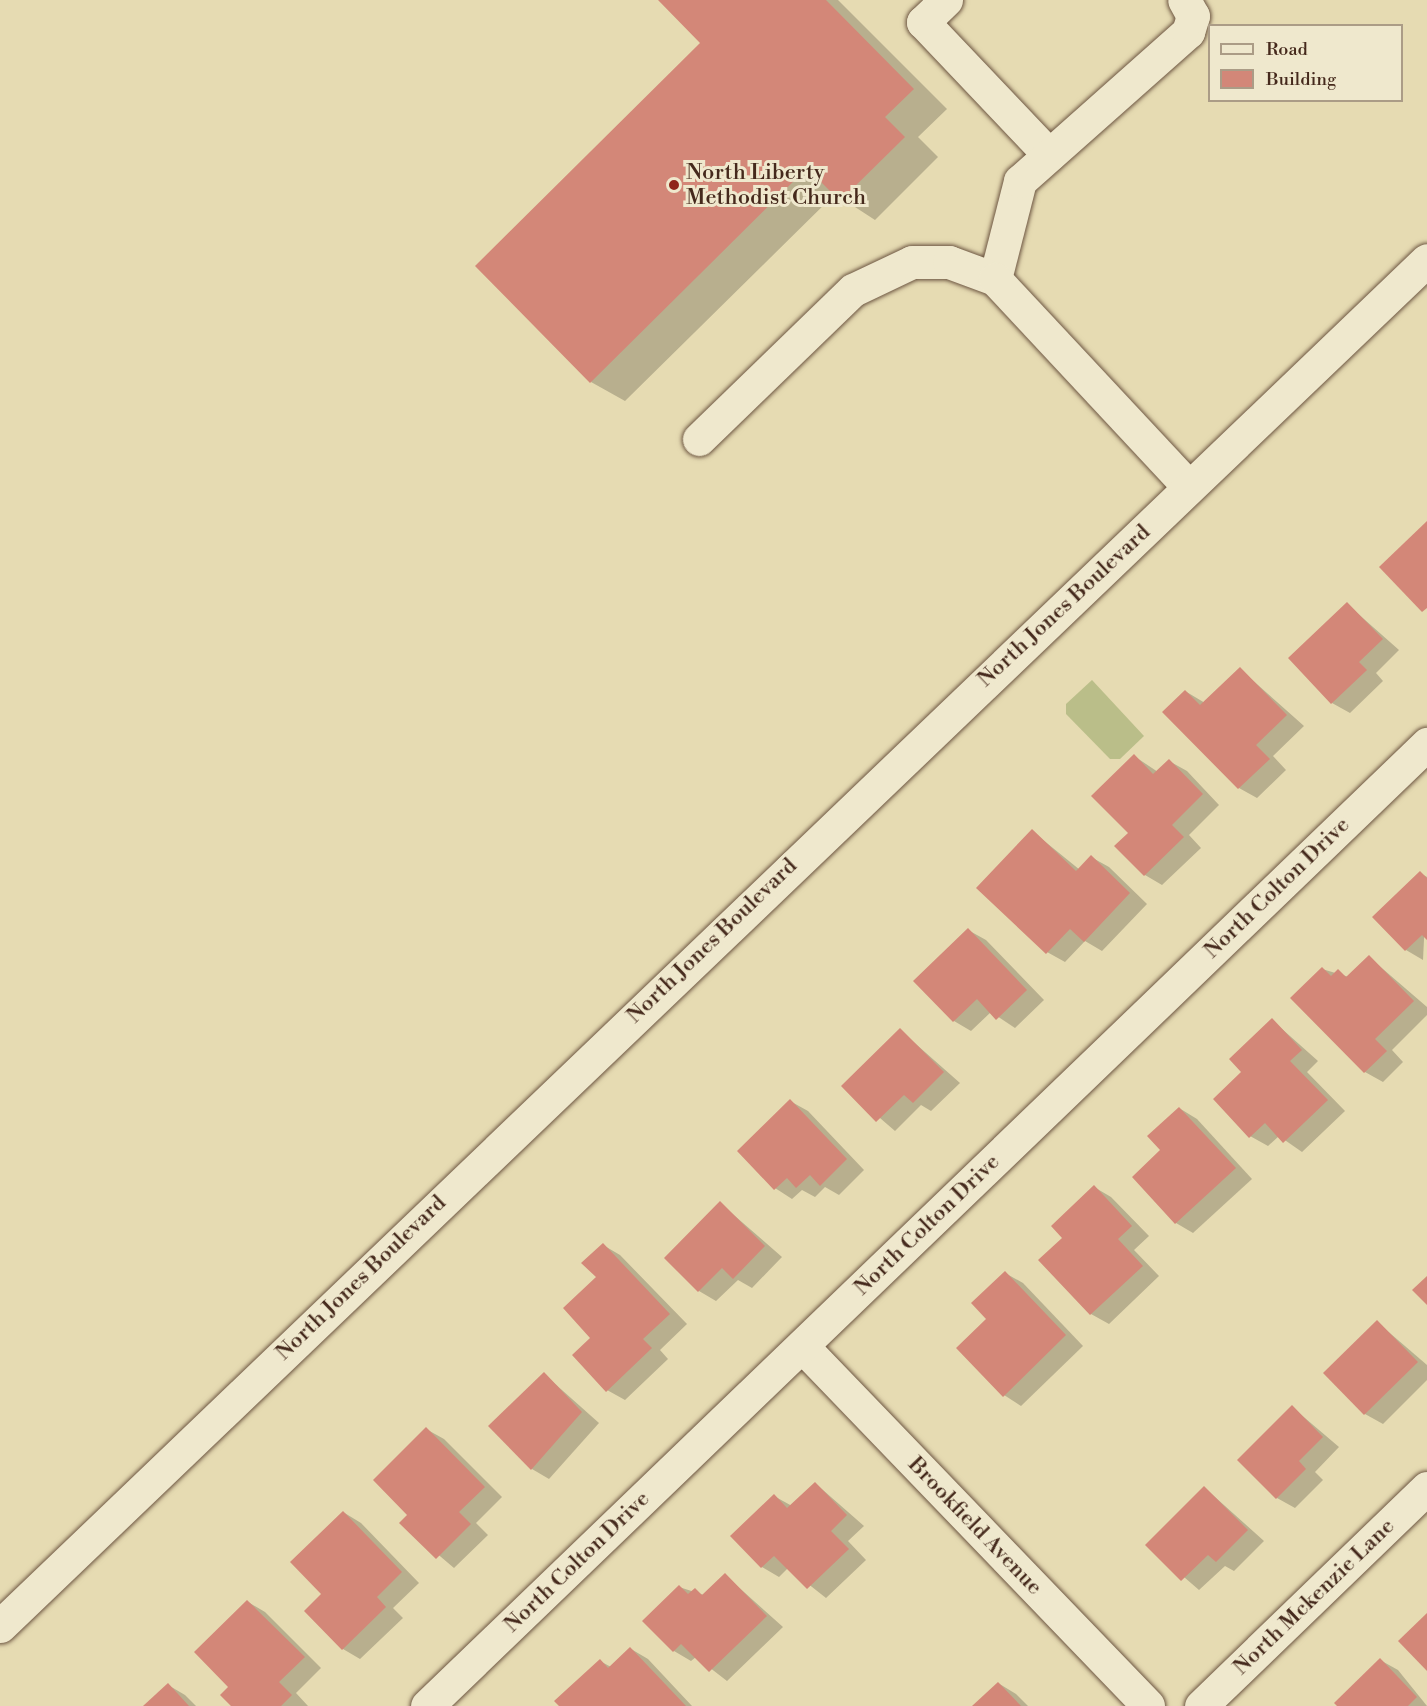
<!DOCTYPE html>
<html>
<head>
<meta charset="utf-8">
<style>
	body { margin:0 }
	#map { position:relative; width:1427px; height:1706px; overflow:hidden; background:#e6dbb2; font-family:"Libre Bodoni",serif }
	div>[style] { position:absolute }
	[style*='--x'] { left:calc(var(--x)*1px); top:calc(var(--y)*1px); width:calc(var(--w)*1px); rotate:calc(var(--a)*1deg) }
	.green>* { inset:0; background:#babe89 }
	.shadow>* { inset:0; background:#0003 }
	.building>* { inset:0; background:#d38778 }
	.roads { filter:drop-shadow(0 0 2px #6d5642) drop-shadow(0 0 2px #6d5642) }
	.minor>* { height:33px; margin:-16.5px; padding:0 16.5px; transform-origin:16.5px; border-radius:16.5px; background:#efe8cd }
	.dots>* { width:16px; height:16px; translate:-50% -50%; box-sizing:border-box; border:3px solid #efe8cd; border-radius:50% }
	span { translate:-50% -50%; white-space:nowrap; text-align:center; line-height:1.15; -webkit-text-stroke:6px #efe8cd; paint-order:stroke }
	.poi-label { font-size:22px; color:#45291c }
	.left { translate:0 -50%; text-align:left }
	.street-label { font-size:22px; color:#45291c }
	.legend { position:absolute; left:1208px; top:24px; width:195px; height:78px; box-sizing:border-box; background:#efe8cd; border:2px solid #ab9c86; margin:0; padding:8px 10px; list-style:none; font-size:18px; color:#45291c }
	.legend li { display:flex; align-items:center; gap:12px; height:30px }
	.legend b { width:30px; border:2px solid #ab9c86 }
</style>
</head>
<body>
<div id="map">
	<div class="green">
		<div style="clip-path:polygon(1092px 680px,1144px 736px,1120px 759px,1110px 759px,1066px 714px,1066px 704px)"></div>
	</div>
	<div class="shadow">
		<div style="clip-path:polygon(660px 0,838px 0,947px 109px,918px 137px,938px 157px,875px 220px,835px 194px,625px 401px,591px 382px,703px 43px)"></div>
		<div style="clip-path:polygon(1347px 604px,1399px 650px,1376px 673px,1383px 681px,1350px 713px,1332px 703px)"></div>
		<div style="clip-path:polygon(1240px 669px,1304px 726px,1273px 756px,1286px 770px,1257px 798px,1239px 788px,1165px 712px,1185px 691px,1205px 703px)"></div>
		<div style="clip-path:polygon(1134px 756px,1158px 772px,1169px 761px,1187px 771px,1219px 805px,1189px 835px,1201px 848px,1162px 885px,1145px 875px,1130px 833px)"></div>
		<div style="clip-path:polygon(1032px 831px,1080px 870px,1091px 857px,1109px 867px,1147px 904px,1102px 951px,1085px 941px,1065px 962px,1047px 952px)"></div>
		<div style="clip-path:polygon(1420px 873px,1427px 877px,1423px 960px,1406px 950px)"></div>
		<div style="clip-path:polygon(968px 930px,986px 940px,1044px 1000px,1015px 1028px,991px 1012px,971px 1031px,954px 1021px)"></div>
		<div style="clip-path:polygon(1369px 957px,1427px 1007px,1427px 1015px,1392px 1050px,1403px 1062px,1383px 1082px,1365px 1072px,1292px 998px,1322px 969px,1349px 977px)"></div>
		<div style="clip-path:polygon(1272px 1020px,1318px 1061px,1307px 1072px,1345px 1111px,1302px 1152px,1279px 1136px,1268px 1146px,1250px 1136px,1244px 1072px)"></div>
		<div style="clip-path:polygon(900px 1030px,960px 1083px,931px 1111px,921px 1105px,895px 1131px,843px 1086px)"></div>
		<div style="clip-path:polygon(790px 1101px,808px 1111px,864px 1170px,839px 1195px,825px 1187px,815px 1197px,802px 1190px,792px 1199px,775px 1188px)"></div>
		<div style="clip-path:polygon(1179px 1108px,1197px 1119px,1252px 1179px,1193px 1233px,1176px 1223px)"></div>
		<div style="clip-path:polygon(1094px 1187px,1111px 1197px,1149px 1236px,1134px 1250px,1159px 1276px,1109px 1324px,1091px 1314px,1040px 1260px,1064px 1238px)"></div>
		<div style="clip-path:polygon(720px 1203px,782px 1257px,752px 1288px,738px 1280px,716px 1301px,699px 1291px)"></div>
		<div style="clip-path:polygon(603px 1245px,620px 1255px,687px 1324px,660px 1350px,668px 1359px,625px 1400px,607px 1390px,593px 1338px)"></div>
		<div style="clip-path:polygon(1005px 1273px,1023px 1283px,1083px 1346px,1021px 1406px,1004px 1395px,988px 1319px)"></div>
		<div style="clip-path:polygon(1377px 1322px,1427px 1365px,1427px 1380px,1383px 1424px,1365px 1414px)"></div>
		<div style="clip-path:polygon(544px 1374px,599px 1423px,549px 1479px,532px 1469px)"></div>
		<div style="clip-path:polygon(1292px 1407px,1339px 1447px,1315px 1472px,1323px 1480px,1295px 1508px,1277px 1498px)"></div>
		<div style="clip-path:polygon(426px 1429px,444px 1439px,502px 1497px,476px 1523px,488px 1535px,454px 1568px,401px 1523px,409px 1515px)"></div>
		<div style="clip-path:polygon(815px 1483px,864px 1526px,848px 1541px,866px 1560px,826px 1598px,788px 1568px,779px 1577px,762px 1567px,774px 1496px,792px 1506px)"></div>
		<div style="clip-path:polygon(1205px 1488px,1264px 1541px,1234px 1571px,1225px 1566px,1199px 1590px,1147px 1545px)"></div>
		<div style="clip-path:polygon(343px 1512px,361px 1523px,419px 1583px,393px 1608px,403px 1618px,360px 1659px,343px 1649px,323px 1594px)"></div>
		<div style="clip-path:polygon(725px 1575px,783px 1627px,727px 1681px,696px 1657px,691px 1661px,674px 1651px,679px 1587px,704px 1595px)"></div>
		<div style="clip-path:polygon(248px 1602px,265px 1612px,321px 1668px,296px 1693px,308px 1706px,233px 1706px,231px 1687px)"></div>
		<div style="clip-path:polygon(631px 1649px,648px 1659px,692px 1706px,561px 1706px,600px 1661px,611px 1667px)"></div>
		<div style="clip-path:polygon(1380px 1660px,1398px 1670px,1427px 1706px,1339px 1706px)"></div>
		<div style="clip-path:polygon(998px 1683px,1016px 1694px,1028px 1706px,975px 1706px)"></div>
		<div style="clip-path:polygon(168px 1685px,185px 1695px,196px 1706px,146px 1706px)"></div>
	</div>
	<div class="building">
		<div style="clip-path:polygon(658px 0,826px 0,914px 89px,885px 117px,905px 137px,840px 201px,807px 168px,590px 383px,475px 266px,700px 43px)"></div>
		<div style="clip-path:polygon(1427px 521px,1427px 608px,1422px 612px,1379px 567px)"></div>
		<div style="clip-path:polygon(1347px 602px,1383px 639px,1359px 662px,1367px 670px,1331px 704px,1288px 658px)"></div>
		<div style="clip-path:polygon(1240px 667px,1287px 715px,1256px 745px,1270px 759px,1238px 789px,1162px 712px,1185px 690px,1200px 705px)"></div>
		<div style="clip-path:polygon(1134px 754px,1153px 774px,1169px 759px,1203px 794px,1172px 825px,1184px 837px,1144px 876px,1114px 846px,1128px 833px,1091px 796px)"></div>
		<div style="clip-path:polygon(1032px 829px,1076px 871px,1091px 855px,1130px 893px,1084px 942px,1070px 929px,1046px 954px,976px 888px)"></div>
		<div style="clip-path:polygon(1420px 871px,1427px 878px,1427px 940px,1422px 935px,1405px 951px,1372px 917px)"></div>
		<div style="clip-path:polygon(968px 928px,1027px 990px,996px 1020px,977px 999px,953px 1022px,913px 981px)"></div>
		<div style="clip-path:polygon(1369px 955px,1414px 1001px,1375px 1039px,1387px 1051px,1364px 1073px,1290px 998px,1322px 967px,1331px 976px,1338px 969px,1346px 977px)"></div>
		<div style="clip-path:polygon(1272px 1018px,1302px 1050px,1290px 1061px,1328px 1100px,1283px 1143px,1265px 1123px,1249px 1138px,1213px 1099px,1241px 1072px,1229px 1059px)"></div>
		<div style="clip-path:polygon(900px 1028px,944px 1072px,913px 1103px,904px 1095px,876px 1122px,841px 1086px)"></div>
		<div style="clip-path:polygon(790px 1099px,847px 1159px,820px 1186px,810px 1175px,796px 1188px,787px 1178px,774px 1190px,737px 1151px)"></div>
		<div style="clip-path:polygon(1179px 1107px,1236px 1168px,1175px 1224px,1132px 1177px,1160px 1150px,1147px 1136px)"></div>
		<div style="clip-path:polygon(1094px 1185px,1132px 1226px,1118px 1239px,1143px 1266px,1090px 1315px,1038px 1260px,1062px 1238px,1051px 1226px)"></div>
		<div style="clip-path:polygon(720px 1201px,765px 1246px,733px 1279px,722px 1268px,698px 1292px,664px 1258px)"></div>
		<div style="clip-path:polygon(603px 1243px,670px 1314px,643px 1339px,652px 1348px,606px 1392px,572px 1355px,590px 1338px,563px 1308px,596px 1277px,581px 1263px)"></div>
		<div style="clip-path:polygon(1005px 1271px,1066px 1335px,1003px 1397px,956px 1348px,986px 1319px,971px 1303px)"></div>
		<div style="clip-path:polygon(1427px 1276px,1427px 1305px,1412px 1290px)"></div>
		<div style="clip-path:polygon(1377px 1320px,1418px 1362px,1364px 1415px,1323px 1373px)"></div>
		<div style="clip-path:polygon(544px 1372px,582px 1412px,531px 1470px,488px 1426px)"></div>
		<div style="clip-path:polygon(1292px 1405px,1323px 1437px,1299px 1461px,1306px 1469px,1276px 1499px,1237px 1460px)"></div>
		<div style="clip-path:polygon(426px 1427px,485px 1487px,459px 1512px,471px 1524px,436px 1559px,399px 1523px,407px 1515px,373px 1480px)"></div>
		<div style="clip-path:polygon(815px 1482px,847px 1515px,831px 1531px,849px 1549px,807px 1589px,774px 1556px,761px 1568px,730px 1536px,774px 1494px,787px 1508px)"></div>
		<div style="clip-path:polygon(1204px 1486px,1248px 1530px,1216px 1562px,1208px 1555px,1181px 1581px,1145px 1545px)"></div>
		<div style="clip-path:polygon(343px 1511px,402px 1572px,377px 1597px,386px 1607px,342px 1650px,304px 1611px,321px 1594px,290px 1562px)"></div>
		<div style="clip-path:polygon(725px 1573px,767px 1616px,709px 1672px,681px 1644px,673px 1652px,642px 1621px,679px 1585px,688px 1594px,695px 1588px,702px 1595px)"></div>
		<div style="clip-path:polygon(247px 1600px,305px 1657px,279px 1682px,292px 1695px,281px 1706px,231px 1706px,220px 1695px,228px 1687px,194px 1652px)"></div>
		<div style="clip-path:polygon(1427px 1613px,1427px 1671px,1398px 1641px)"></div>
		<div style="clip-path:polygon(630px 1647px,686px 1706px,559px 1706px,554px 1701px,600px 1659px,608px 1668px)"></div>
		<div style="clip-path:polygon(1380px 1658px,1417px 1697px,1408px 1706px,1337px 1706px,1334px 1703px)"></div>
		<div style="clip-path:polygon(998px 1682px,1021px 1706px,972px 1706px)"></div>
		<div style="clip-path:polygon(168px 1683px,189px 1706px,143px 1706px)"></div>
	</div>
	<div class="roads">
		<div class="minor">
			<div style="--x:946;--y:0;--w:32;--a:136"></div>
			<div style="--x:923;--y:22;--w:183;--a:46.5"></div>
			<div style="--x:995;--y:279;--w:101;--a:-75.7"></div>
			<div style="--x:1020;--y:181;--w:225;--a:-41.6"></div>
			<div style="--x:1188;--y:32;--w:17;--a:-73"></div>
			<div style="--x:1193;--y:16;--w:18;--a:-119"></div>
			<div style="--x:699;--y:439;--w:214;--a:-44.1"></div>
			<div style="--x:853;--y:290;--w:65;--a:-25.4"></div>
			<div style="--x:912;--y:262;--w:37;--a:0"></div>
			<div style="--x:949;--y:262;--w:49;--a:20.3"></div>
			<div style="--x:995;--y:279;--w:284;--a:47"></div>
			<div style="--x:802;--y:1346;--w:499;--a:46.1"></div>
			<div style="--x:0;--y:1626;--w:1975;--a:-43.75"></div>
			<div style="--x:427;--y:1706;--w:1388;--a:-43.89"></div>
			<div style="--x:1201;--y:1706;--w:314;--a:-44"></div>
		</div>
	</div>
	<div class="dots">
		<div style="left:674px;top:185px;background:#8f2418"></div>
	</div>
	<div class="poi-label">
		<span class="left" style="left:686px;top:185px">North Liberty<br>Methodist Church</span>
	</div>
	<div class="street-label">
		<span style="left:1064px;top:606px;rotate:-43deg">North Jones Boulevard</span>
		<span style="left:1277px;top:888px;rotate:-44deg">North Colton Drive</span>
		<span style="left:712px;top:941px;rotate:-44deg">North Jones Boulevard</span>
		<span style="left:927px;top:1225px;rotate:-44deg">North Colton Drive</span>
		<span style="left:361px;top:1278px;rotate:-44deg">North Jones Boulevard</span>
		<span style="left:975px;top:1526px;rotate:46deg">Brookfield Avenue</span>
		<span style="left:577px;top:1562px;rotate:-44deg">North Colton Drive</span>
		<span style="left:1314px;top:1597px;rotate:-44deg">North Mckenzie Lane</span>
	</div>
	<ul class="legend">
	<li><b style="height:8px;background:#efe8cd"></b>Road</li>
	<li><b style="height:16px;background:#d38778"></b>Building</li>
	</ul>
</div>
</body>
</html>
